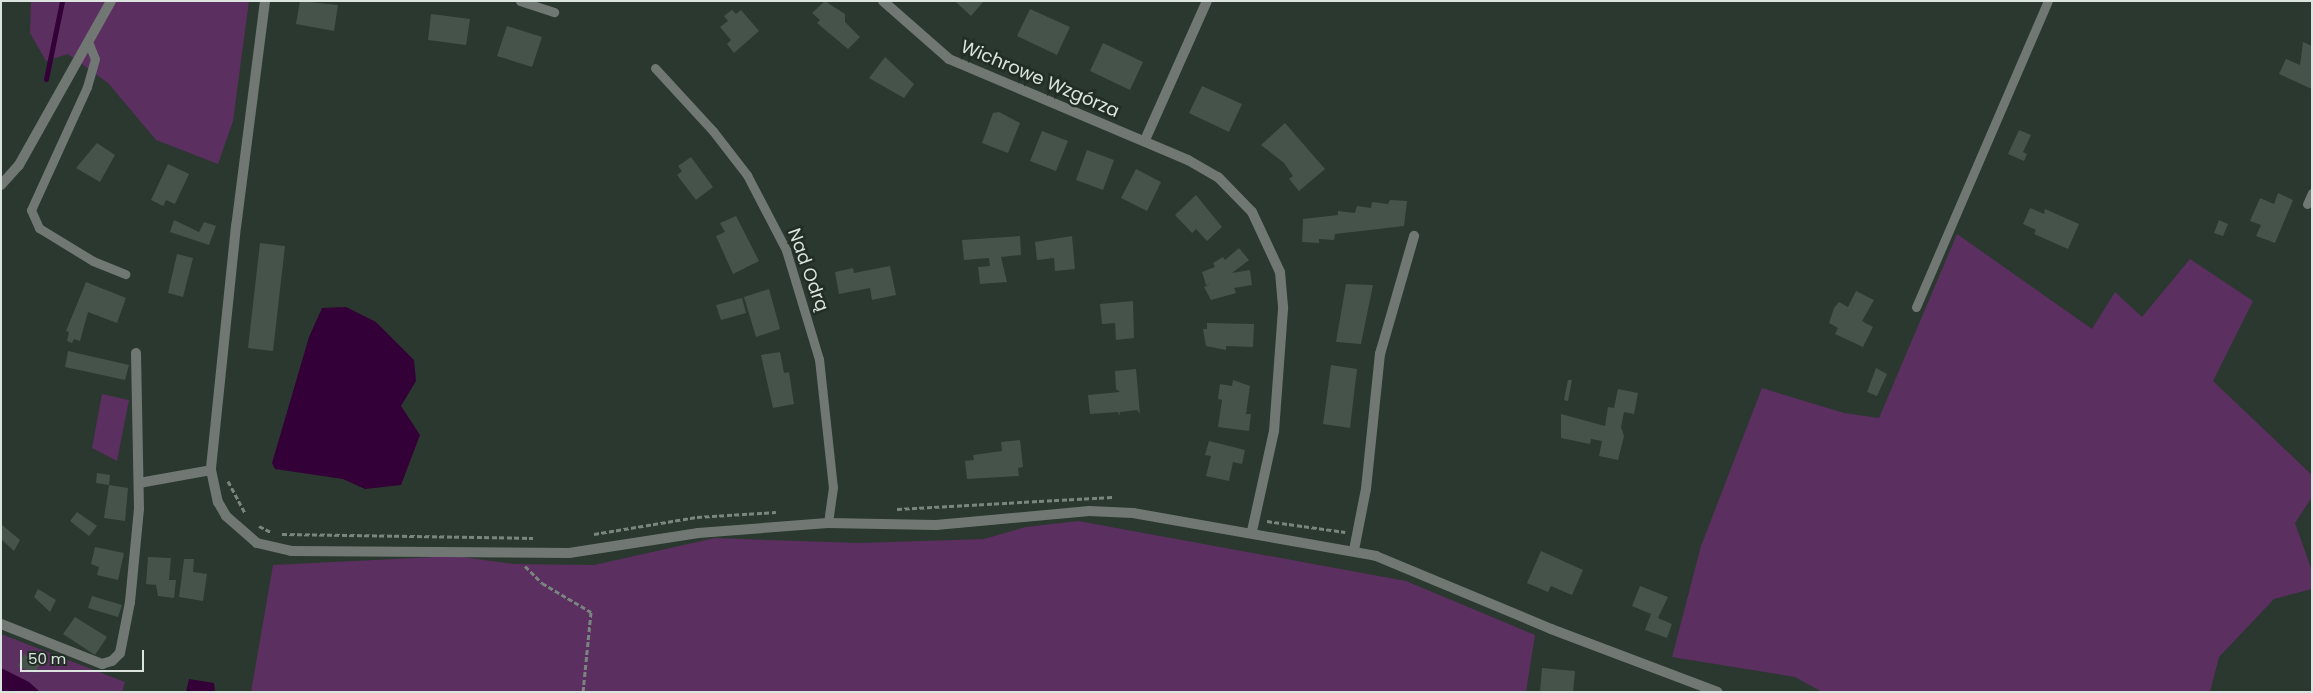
<!DOCTYPE html>
<html>
<head>
<meta charset="utf-8">
<style>
	body { margin:0 }
	#map { position:relative; width:2313px; height:693px; overflow:hidden; background:#2a382f; font-family:Poppins,sans-serif }
	div>[style] { position:absolute }
	[style*='--x'] { left:calc(var(--x)*1px); top:calc(var(--y)*1px); width:calc(var(--w)*1px); rotate:calc(var(--a)*1deg) }
	.green>* { inset:0; background:#5b2f5f }
	.water>* { inset:0; background:#330038 }
	.stream>* { height:5px; margin:-2.5px; padding:0 2.5px; transform-origin:2.5px; border-radius:2.5px; background:#330038 }
	.building>* { inset:0; background:#45534a }
	.path>* { height:3px; margin-top:-1.5px; transform-origin:0; background:repeating-linear-gradient(90deg,#79857e 0 5px,transparent 0 7.5px) }
	.lane>* { height:9px; margin:-4.5px; padding:0 4.5px; transform-origin:4.5px; border-radius:4.5px; background:#717874 }
	.street>* { height:10px; margin:-5px; padding:0 5px; transform-origin:5px; border-radius:5px; background:#717874 }
	span { translate:-50% -50%; white-space:nowrap; text-align:center; line-height:1.15; -webkit-text-stroke:5px #212d25; paint-order:stroke }
	.street-label { font-size:18px; color:#dbe4de }
	.frame { position:absolute; inset:0; border:2px solid #dbe4de; pointer-events:none }
	.scale { position:absolute; left:20px; top:650px; width:124px; height:22px; box-sizing:border-box; border:2px solid #dbe4de; border-top:0; padding-left:6px; font-size:15px; line-height:18px; white-space:nowrap; color:#dbe4de; -webkit-text-stroke:4px #212d25; paint-order:stroke }
</style>
</head>
<body>
<div id="map">
	<div class="green">
		<div style="clip-path:polygon(31px 1px,249px 1px,233px 121px,218px 164px,156px 140px,108px 83px,68px 54px,46px 61px,30px 33px)"></div>
		<div style="clip-path:polygon(1957px 234px,2092px 329px,2115px 292px,2142px 317px,2190px 259px,2253px 301px,2213px 381px,2312px 475px,2312px 497px,2295px 523px,2312px 571px,2312px 589px,2274px 599px,2219px 657px,2210px 692px,1822px 692px,1795px 677px,1672px 657px,1701px 546px,1762px 388px,1844px 413px,1879px 418px)"></div>
		<div style="clip-path:polygon(102px 394px,129px 400px,117px 461px,92px 448px)"></div>
		<div style="clip-path:polygon(1078px 521px,1406px 581px,1535px 635px,1526px 692px,251px 692px,273px 565px,455px 556px,514px 564px,594px 565px,715px 538px,859px 543px,984px 539px,1026px 527px)"></div>
		<div style="clip-path:polygon(1px 634px,125px 682px,122px 692px,40px 692px,1px 668px)"></div>
	</div>
	<div class="water">
		<div style="clip-path:polygon(346px 307px,376px 322px,414px 360px,416px 381px,401px 406px,420px 435px,401px 485px,365px 489px,343px 479px,275px 469px,272px 463px,309px 337px,322px 308px)"></div>
		<div style="clip-path:polygon(1px 668px,29px 682px,40px 692px,1px 692px)"></div>
		<div style="clip-path:polygon(189px 679px,214px 683px,215px 692px,186px 692px)"></div>
	</div>
	<div class="stream">
		<div style="--x:46;--y:79;--w:80;--a:-78.4"></div>
	</div>
	<div class="building">
		<div style="clip-path:polygon(300px 1px,338px 5px,334px 31px,296px 24px)"></div>
		<div style="clip-path:polygon(825px 1px,845px 14px,845px 22px,860px 37px,848px 49px,817px 23px,820px 20px,812px 13px)"></div>
		<div style="clip-path:polygon(955px 1px,984px 1px,971px 16px)"></div>
		<div style="clip-path:polygon(1030px 9px,1070px 27px,1057px 55px,1017px 36px)"></div>
		<div style="clip-path:polygon(732px 10px,736px 14px,741px 10px,759px 31px,734px 53px,727px 44px,731px 40px,720px 27px,728px 21px,724px 16px)"></div>
		<div style="clip-path:polygon(431px 14px,470px 19px,466px 45px,428px 40px)"></div>
		<div style="clip-path:polygon(507px 26px,542px 37px,532px 67px,497px 56px)"></div>
		<div style="clip-path:polygon(2303px 42px,2312px 46px,2312px 89px,2279px 74px,2286px 59px,2300px 65px)"></div>
		<div style="clip-path:polygon(1103px 43px,1143px 62px,1130px 90px,1090px 71px)"></div>
		<div style="clip-path:polygon(885px 57px,914px 84px,904px 98px,869px 78px)"></div>
		<div style="clip-path:polygon(1202px 86px,1242px 104px,1229px 132px,1189px 113px)"></div>
		<div style="clip-path:polygon(999px 112px,1020px 123px,1008px 153px,982px 143px,993px 113px)"></div>
		<div style="clip-path:polygon(1285px 123px,1325px 169px,1299px 191px,1289px 179px,1293px 176px,1284px 163px,1261px 145px)"></div>
		<div style="clip-path:polygon(2019px 130px,2031px 135px,2023px 152px,2027px 154px,2024px 161px,2008px 154px)"></div>
		<div style="clip-path:polygon(1042px 131px,1068px 141px,1056px 171px,1030px 161px)"></div>
		<div style="clip-path:polygon(97px 143px,115px 155px,100px 182px,76px 168px)"></div>
		<div style="clip-path:polygon(1087px 150px,1114px 160px,1103px 190px,1076px 180px)"></div>
		<div style="clip-path:polygon(691px 157px,713px 187px,696px 200px,677px 175px,682px 171px,678px 166px)"></div>
		<div style="clip-path:polygon(168px 164px,189px 174px,175px 204px,166px 200px,163px 206px,151px 200px)"></div>
		<div style="clip-path:polygon(1136px 169px,1161px 182px,1147px 211px,1121px 198px)"></div>
		<div style="clip-path:polygon(2278px 193px,2293px 200px,2275px 243px,2256px 236px,2261px 225px,2250px 221px,2260px 198px,2274px 204px)"></div>
		<div style="clip-path:polygon(1196px 195px,1222px 227px,1207px 241px,1196px 229px,1192px 233px,1175px 215px)"></div>
		<div style="clip-path:polygon(1390px 200px,1407px 201px,1404px 226px,1335px 234px,1334px 240px,1319px 239px,1319px 243px,1302px 242px,1303px 219px,1338px 215px,1338px 211px,1355px 213px,1357px 206px,1371px 208px,1372px 202px,1388px 204px)"></div>
		<div style="clip-path:polygon(2030px 208px,2044px 214px,2045px 209px,2079px 224px,2068px 249px,2034px 234px,2036px 230px,2023px 224px)"></div>
		<div style="clip-path:polygon(736px 216px,759px 261px,733px 274px,716px 236px,725px 232px,720px 223px)"></div>
		<div style="clip-path:polygon(174px 220px,199px 232px,204px 222px,216px 226px,209px 245px,170px 232px)"></div>
		<div style="clip-path:polygon(2219px 220px,2228px 224px,2223px 236px,2214px 233px)"></div>
		<div style="clip-path:polygon(1020px 236px,1021px 255px,1001px 257px,1007px 282px,980px 284px,978px 267px,990px 266px,989px 258px,964px 260px,962px 240px)"></div>
		<div style="clip-path:polygon(1072px 236px,1075px 269px,1055px 271px,1054px 258px,1037px 260px,1035px 242px)"></div>
		<div style="clip-path:polygon(260px 243px,285px 246px,273px 351px,248px 348px)"></div>
		<div style="clip-path:polygon(1239px 248px,1249px 260px,1232px 273px,1250px 270px,1252px 285px,1234px 288px,1236px 293px,1211px 300px,1204px 287px,1210px 284px,1206px 285px,1202px 272px,1215px 267px,1213px 263px,1223px 257px,1225px 260px)"></div>
		<div style="clip-path:polygon(177px 254px,193px 258px,183px 297px,168px 293px)"></div>
		<div style="clip-path:polygon(890px 266px,896px 295px,872px 300px,870px 288px,839px 294px,835px 272px,853px 268px,854px 273px)"></div>
		<div style="clip-path:polygon(86px 282px,126px 298px,117px 323px,88px 312px,80px 341px,74px 339px,72px 343px,67px 341px,69px 332px,66px 331px)"></div>
		<div style="clip-path:polygon(1346px 284px,1373px 285px,1361px 344px,1336px 342px)"></div>
		<div style="clip-path:polygon(769px 289px,780px 329px,756px 337px,744px 297px)"></div>
		<div style="clip-path:polygon(1856px 291px,1874px 300px,1862px 321px,1873px 327px,1863px 347px,1835px 334px,1838px 328px,1829px 323px,1834px 308px,1839px 302px,1848px 307px)"></div>
		<div style="clip-path:polygon(742px 298px,746px 313px,721px 320px,716px 305px)"></div>
		<div style="clip-path:polygon(1133px 301px,1134px 338px,1116px 340px,1115px 323px,1102px 324px,1100px 304px)"></div>
		<div style="clip-path:polygon(1207px 323px,1254px 324px,1253px 347px,1226px 346px,1226px 350px,1206px 346px,1203px 329px,1207px 329px)"></div>
		<div style="clip-path:polygon(68px 351px,129px 365px,125px 380px,65px 367px)"></div>
		<div style="clip-path:polygon(780px 352px,784px 373px,789px 372px,794px 404px,773px 408px,761px 355px)"></div>
		<div style="clip-path:polygon(1331px 365px,1357px 369px,1350px 428px,1323px 424px)"></div>
		<div style="clip-path:polygon(1876px 368px,1887px 374px,1877px 396px,1867px 392px)"></div>
		<div style="clip-path:polygon(1136px 369px,1140px 414px,1137px 410px,1120px 412px,1119px 416px,1118px 412px,1090px 414px,1088px 395px,1120px 392px,1116px 389px,1115px 371px)"></div>
		<div style="clip-path:polygon(1233px 380px,1250px 386px,1246px 414px,1251px 414px,1249px 431px,1218px 427px,1222px 400px,1218px 399px,1220px 384px,1232px 386px)"></div>
		<div style="clip-path:polygon(1568px 380px,1572px 380px,1568px 401px,1564px 400px)"></div>
		<div style="clip-path:polygon(1618px 389px,1638px 393px,1634px 414px,1624px 412px,1621px 427px,1624px 436px,1618px 460px,1599px 456px,1602px 441px,1591px 439px,1590px 444px,1561px 438px,1561px 414px,1605px 426px,1608px 407px,1614px 408px)"></div>
		<div style="clip-path:polygon(1020px 440px,1023px 467px,1018px 468px,1019px 476px,967px 479px,965px 461px,974px 460px,973px 455px,1002px 451px,1001px 442px)"></div>
		<div style="clip-path:polygon(1209px 441px,1245px 450px,1242px 464px,1233px 462px,1229px 481px,1206px 476px,1211px 456px,1205px 455px)"></div>
		<div style="clip-path:polygon(97px 473px,110px 475px,109px 485px,96px 483px)"></div>
		<div style="clip-path:polygon(109px 485px,128px 488px,125px 521px,104px 518px)"></div>
		<div style="clip-path:polygon(77px 512px,97px 526px,89px 536px,70px 521px)"></div>
		<div style="clip-path:polygon(1px 524px,20px 540px,14px 551px,1px 539px)"></div>
		<div style="clip-path:polygon(95px 547px,124px 553px,118px 580px,97px 575px,99px 567px,91px 564px)"></div>
		<div style="clip-path:polygon(1541px 551px,1583px 570px,1572px 595px,1551px 586px,1548px 592px,1527px 583px)"></div>
		<div style="clip-path:polygon(148px 557px,171px 558px,169px 580px,176px 580px,174px 598px,158px 596px,156px 585px,146px 584px)"></div>
		<div style="clip-path:polygon(184px 559px,194px 559px,193px 572px,207px 574px,203px 601px,179px 597px)"></div>
		<div style="clip-path:polygon(1640px 586px,1668px 597px,1658px 618px,1672px 624px,1667px 638px,1645px 630px,1651px 614px,1632px 606px)"></div>
		<div style="clip-path:polygon(38px 589px,56px 600px,50px 612px,34px 597px)"></div>
		<div style="clip-path:polygon(92px 596px,122px 605px,118px 617px,88px 608px)"></div>
		<div style="clip-path:polygon(75px 617px,107px 637px,95px 655px,63px 634px)"></div>
		<div style="clip-path:polygon(24px 654px,39px 665px,35px 673px,18px 666px)"></div>
		<div style="clip-path:polygon(1542px 668px,1575px 671px,1573px 692px,1540px 692px)"></div>
	</div>
	<div class="path">
		<div style="--x:228;--y:481;--w:36;--a:62"></div>
		<div style="--x:897;--y:509;--w:216;--a:-3.2"></div>
		<div style="--x:1267;--y:521;--w:79;--a:8"></div>
		<div style="--x:259;--y:526;--w:13;--a:27"></div>
		<div style="--x:282;--y:534;--w:251;--a:0.9"></div>
		<div style="--x:594;--y:534;--w:104;--a:-9.4"></div>
		<div style="--x:697;--y:517;--w:79;--a:-3.6"></div>
		<div style="--x:525;--y:566;--w:24;--a:45"></div>
		<div style="--x:542;--y:583;--w:57;--a:30.6"></div>
		<div style="--x:591;--y:612;--w:80;--a:95.7"></div>
	</div>
	<div class="lane">
		<div style="--x:520;--y:1;--w:36;--a:18"></div>
		<div style="--x:89;--y:44;--w:16;--a:68"></div>
		<div style="--x:95;--y:59;--w:29;--a:106"></div>
		<div style="--x:87;--y:87;--w:135;--a:114.5"></div>
		<div style="--x:31;--y:210;--w:20;--a:66"></div>
		<div style="--x:39;--y:228;--w:63;--a:31.4"></div>
		<div style="--x:93;--y:261;--w:35;--a:22"></div>
		<div style="--x:655;--y:68;--w:86;--a:47.4"></div>
		<div style="--x:713;--y:131;--w:56;--a:52.3"></div>
		<div style="--x:747;--y:175;--w:85;--a:62.5"></div>
		<div style="--x:786;--y:250;--w:114;--a:73.2"></div>
		<div style="--x:819;--y:359;--w:129;--a:83.8"></div>
		<div style="--x:833;--y:487;--w:36;--a:98"></div>
		<div style="--x:2307;--y:204;--w:12;--a:-66"></div>
		<div style="--x:1916;--y:307;--w:333;--a:-66.7"></div>
	</div>
	<div class="street">
		<div style="--x:265;--y:1;--w:227;--a:97.3"></div>
		<div style="--x:236;--y:226;--w:245;--a:95.9"></div>
		<div style="--x:211;--y:470;--w:33;--a:78"></div>
		<div style="--x:218;--y:502;--w:16;--a:60"></div>
		<div style="--x:226;--y:516;--w:41;--a:41.1"></div>
		<div style="--x:257;--y:543;--w:35;--a:13"></div>
		<div style="--x:291;--y:551;--w:278;--a:0.4"></div>
		<div style="--x:569;--y:553;--w:131;--a:-8.8"></div>
		<div style="--x:698;--y:533;--w:130;--a:-4.4"></div>
		<div style="--x:828;--y:523;--w:108;--a:1.1"></div>
		<div style="--x:936;--y:525;--w:154;--a:-5.2"></div>
		<div style="--x:1089;--y:511;--w:44;--a:2.6"></div>
		<div style="--x:1133;--y:513;--w:247;--a:10"></div>
		<div style="--x:1376;--y:556;--w:190;--a:22.6"></div>
		<div style="--x:1551;--y:629;--w:178;--a:20.7"></div>
		<div style="--x:883;--y:1;--w:88;--a:41.3"></div>
		<div style="--x:949;--y:59;--w:259;--a:22.9"></div>
		<div style="--x:1188;--y:160;--w:34;--a:30"></div>
		<div style="--x:1218;--y:177;--w:49;--a:45.8"></div>
		<div style="--x:1252;--y:212;--w:66;--a:65"></div>
		<div style="--x:1280;--y:272;--w:37;--a:85"></div>
		<div style="--x:1283;--y:309;--w:122;--a:94.2"></div>
		<div style="--x:1274;--y:431;--w:102;--a:102.4"></div>
		<div style="--x:1145;--y:140;--w:152;--a:-66"></div>
		<div style="--x:1;--y:185;--w:27;--a:-48"></div>
		<div style="--x:19;--y:165;--w:188;--a:-60.7"></div>
		<div style="--x:139;--y:483;--w:73;--a:-10.2"></div>
		<div style="--x:1354;--y:550;--w:62;--a:-78.9"></div>
		<div style="--x:1366;--y:489;--w:136;--a:-84.1"></div>
		<div style="--x:1380;--y:354;--w:123;--a:-73.9"></div>
		<div style="--x:1;--y:624;--w:109;--a:21.6"></div>
		<div style="--x:102;--y:664;--w:10;--a:-17"></div>
		<div style="--x:112;--y:661;--w:11;--a:-45"></div>
		<div style="--x:120;--y:653;--w:52;--a:-78.9"></div>
		<div style="--x:130;--y:602;--w:93;--a:-84.5"></div>
		<div style="--x:139;--y:509;--w:156;--a:-91.1"></div>
	</div>
	<div class="street-label">
		<span style="left:1040px;top:79px;rotate:23deg">Wichrowe Wzgórza</span>
		<span style="left:808px;top:270px;rotate:70deg">Nad Odrą</span>
	</div>
	<div class="frame"></div>
	<div class="scale">50 m</div>
</div>
</body>
</html>
